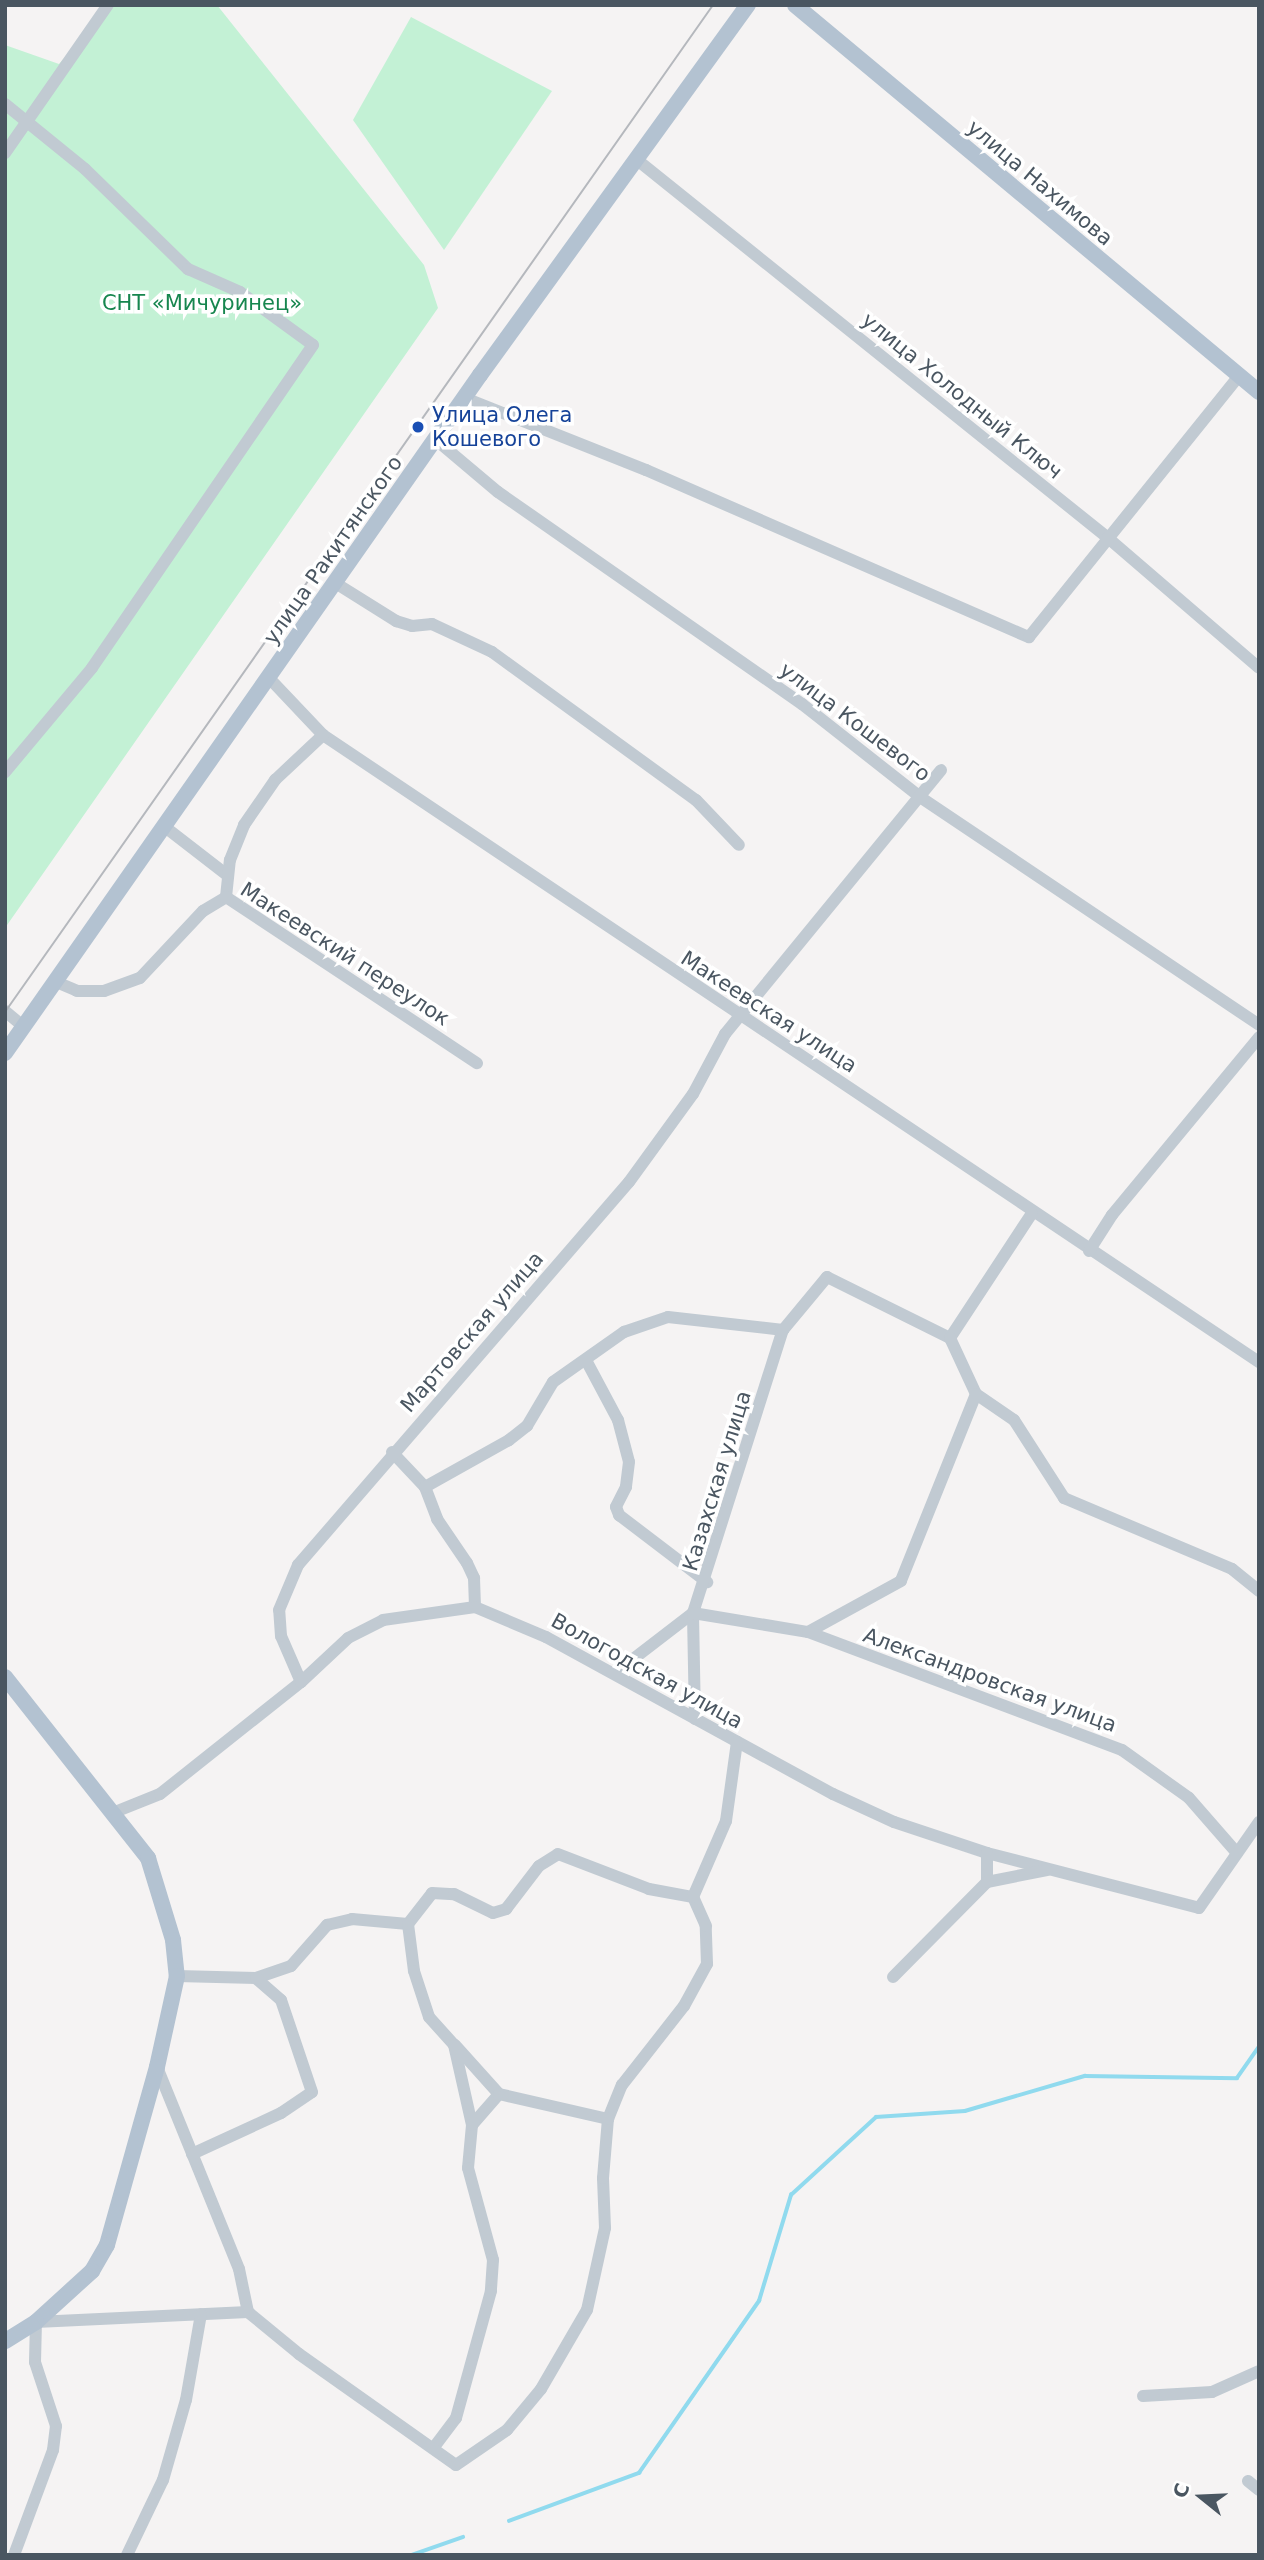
<!DOCTYPE html>
<html>
<head>
<meta charset="utf-8">
<style>
	body { margin:0 }
	#map { position:relative; width:1264px; height:2560px; overflow:hidden; background:#f5f3f3; font-family:"DejaVu Sans",sans-serif }
	div>[style] { position:absolute }
	[style*='--x'] { left:calc(var(--x)*1px); top:calc(var(--y)*1px); width:calc(var(--w)*1px); rotate:calc(var(--a)*1deg) }
	.green>* { inset:0; background:#c3f1d5 }
	.stream>* { height:3.5px; margin:-1.75px; padding:0 1.75px; transform-origin:1.75px; border-radius:1.75px; background:#90daee }
	.minor>* { height:12px; margin:-6px; padding:0 6px; transform-origin:6px; border-radius:6px; background:#c1cad2 }
	.major>* { height:16px; margin:-8px; padding:0 8px; transform-origin:8px; border-radius:8px; background:#b3c2d1 }
	.tram>* { height:2px; margin:-1px; padding:0 1px; transform-origin:1px; border-radius:1px; background:#b5b8bd }
	.dots>* { width:19px; height:19px; translate:-50% -50%; box-sizing:border-box; border:4px solid #fff; border-radius:50% }
	span { translate:-50% -50%; white-space:nowrap; text-align:center; line-height:1.15; -webkit-text-stroke:7px #fff; paint-order:stroke }
	.street-label { font-size:21px; color:#4a5661 }
	.park-label { font-size:21px; color:#17864f }
	.transit-label { font-size:21px; color:#164399 }
	.left { translate:0 -50%; text-align:left }
	.frame { position:absolute; inset:0; border:7px solid #4a5661; pointer-events:none }
	.north { position:absolute; left:1166px; top:2462px; width:70px; height:70px; -webkit-text-stroke:5px #fff; paint-order:stroke; rotate:288deg; font-size:19px; font-weight:700; line-height:28px; text-align:center; color:#4a5661 }
	.north::after { content:''; display:block; margin:auto; width:24px; height:32px; background:#4a5661; clip-path:polygon(50% 0,100% 100%,50% 72%,0 100%) }
</style>
</head>
<body>
<div id="map">
	<div class="green">
		<div style="clip-path:polygon(111px 5px,217px 5px,424px 265px,438px 308px,5px 928px,5px 45px,59px 64px)"></div>
		<div style="clip-path:polygon(411px 17px,552px 91px,444px 250px,353px 120px)"></div>
	</div>
	<div class="stream">
		<div style="--x:509;--y:2521;--w:139;--a:-20.3"></div>
		<div style="--x:639;--y:2473;--w:210;--a:-55.1"></div>
		<div style="--x:759;--y:2301;--w:111;--a:-73.2"></div>
		<div style="--x:791;--y:2195;--w:115;--a:-42.5"></div>
		<div style="--x:876;--y:2117;--w:89;--a:-3.9"></div>
		<div style="--x:965;--y:2111;--w:125;--a:-16.3"></div>
		<div style="--x:1085;--y:2076;--w:152;--a:0.8"></div>
		<div style="--x:1237;--y:2078;--w:38;--a:-55"></div>
		<div style="--x:412;--y:2555;--w:54;--a:-19.4"></div>
	</div>
	<div class="minor">
		<div style="--x:5;--y:104;--w:103;--a:39.1"></div>
		<div style="--x:85;--y:169;--w:144;--a:44.2"></div>
		<div style="--x:188;--y:269;--w:57;--a:23.9"></div>
		<div style="--x:240;--y:292;--w:90;--a:36"></div>
		<div style="--x:313;--y:345;--w:391;--a:124.4"></div>
		<div style="--x:92;--y:668;--w:136;--a:129.9"></div>
		<div style="--x:5;--y:153;--w:180;--a:-55.2"></div>
		<div style="--x:636;--y:159;--w:605;--a:38.76"></div>
		<div style="--x:1108;--y:538;--w:199;--a:40.7"></div>
		<div style="--x:465;--y:398;--w:195;--a:21.7"></div>
		<div style="--x:646;--y:470;--w:418;--a:23.6"></div>
		<div style="--x:1029;--y:637;--w:335;--a:-51.2"></div>
		<div style="--x:435;--y:439;--w:82;--a:40.1"></div>
		<div style="--x:498;--y:492;--w:371;--a:34.9"></div>
		<div style="--x:802;--y:704;--w:150;--a:38.2"></div>
		<div style="--x:920;--y:797;--w:409;--a:33.9"></div>
		<div style="--x:337;--y:584;--w:70;--a:32.1"></div>
		<div style="--x:396;--y:621;--w:17;--a:17"></div>
		<div style="--x:412;--y:626;--w:20;--a:-6"></div>
		<div style="--x:432;--y:624;--w:66;--a:25"></div>
		<div style="--x:492;--y:652;--w:252;--a:36"></div>
		<div style="--x:696;--y:800;--w:62;--a:46.3"></div>
		<div style="--x:270;--y:679;--w:77;--a:46.6"></div>
		<div style="--x:323;--y:735;--w:1127;--a:33.82"></div>
		<div style="--x:165;--y:827;--w:78;--a:37.7"></div>
		<div style="--x:226;--y:897;--w:37;--a:-84"></div>
		<div style="--x:230;--y:860;--w:38;--a:-68"></div>
		<div style="--x:244;--y:825;--w:55;--a:-55.4"></div>
		<div style="--x:275;--y:780;--w:66;--a:-43.2"></div>
		<div style="--x:54;--y:981;--w:25;--a:23"></div>
		<div style="--x:77;--y:991;--w:27;--a:0"></div>
		<div style="--x:104;--y:991;--w:38;--a:-20"></div>
		<div style="--x:140;--y:978;--w:92;--a:-46.8"></div>
		<div style="--x:203;--y:911;--w:27;--a:-31"></div>
		<div style="--x:226;--y:897;--w:301;--a:33.5"></div>
		<div style="--x:5;--y:1011;--w:25;--a:40"></div>
		<div style="--x:1089;--y:1251;--w:43;--a:-57.4"></div>
		<div style="--x:1112;--y:1215;--w:231;--a:-50.4"></div>
		<div style="--x:950;--y:1338;--w:149;--a:-56.7"></div>
		<div style="--x:587;--y:1362;--w:66;--a:61.9"></div>
		<div style="--x:618;--y:1420;--w:43;--a:75.3"></div>
		<div style="--x:629;--y:1462;--w:25;--a:97"></div>
		<div style="--x:626;--y:1487;--w:22;--a:117"></div>
		<div style="--x:616;--y:1507;--w:9;--a:69"></div>
		<div style="--x:619;--y:1515;--w:111;--a:37.3"></div>
		<div style="--x:976;--y:1394;--w:46;--a:34.4"></div>
		<div style="--x:1014;--y:1420;--w:93;--a:57.3"></div>
		<div style="--x:1064;--y:1498;--w:182;--a:22.9"></div>
		<div style="--x:1232;--y:1569;--w:35;--a:39"></div>
		<div style="--x:392;--y:1452;--w:48;--a:46.7"></div>
		<div style="--x:425;--y:1487;--w:34;--a:69"></div>
		<div style="--x:437;--y:1519;--w:53;--a:55.7"></div>
		<div style="--x:467;--y:1563;--w:17;--a:65"></div>
		<div style="--x:474;--y:1578;--w:29;--a:88"></div>
		<div style="--x:425;--y:1487;--w:96;--a:-29.2"></div>
		<div style="--x:509;--y:1440;--w:23;--a:-38"></div>
		<div style="--x:527;--y:1426;--w:51;--a:-59.4"></div>
		<div style="--x:553;--y:1382;--w:87;--a:-35.2"></div>
		<div style="--x:624;--y:1332;--w:46;--a:-18.8"></div>
		<div style="--x:668;--y:1317;--w:116;--a:6.4"></div>
		<div style="--x:615;--y:1673;--w:98;--a:-37.6"></div>
		<div style="--x:693;--y:1613;--w:297;--a:-72.4"></div>
		<div style="--x:783;--y:1330;--w:69;--a:-50.3"></div>
		<div style="--x:827;--y:1277;--w:137;--a:26.4"></div>
		<div style="--x:950;--y:1338;--w:62;--a:65.1"></div>
		<div style="--x:976;--y:1394;--w:201;--a:111.9"></div>
		<div style="--x:901;--y:1581;--w:106;--a:151.3"></div>
		<div style="--x:301;--y:1682;--w:50;--a:-113.5"></div>
		<div style="--x:281;--y:1636;--w:26;--a:-94"></div>
		<div style="--x:279;--y:1610;--w:49;--a:-67.1"></div>
		<div style="--x:298;--y:1565;--w:506;--a:-49.17"></div>
		<div style="--x:629;--y:1182;--w:109;--a:-54"></div>
		<div style="--x:693;--y:1094;--w:68;--a:-61.9"></div>
		<div style="--x:725;--y:1034;--w:341;--a:-50.7"></div>
		<div style="--x:695;--y:1719;--w:106;--a:-91.1"></div>
		<div style="--x:693;--y:1613;--w:117;--a:9.4"></div>
		<div style="--x:808;--y:1632;--w:335;--a:20.6"></div>
		<div style="--x:1122;--y:1750;--w:82;--a:35.6"></div>
		<div style="--x:1189;--y:1798;--w:73;--a:48.9"></div>
		<div style="--x:115;--y:1812;--w:48;--a:-21.8"></div>
		<div style="--x:160;--y:1794;--w:180;--a:-38.5"></div>
		<div style="--x:301;--y:1682;--w:64;--a:-43.1"></div>
		<div style="--x:348;--y:1638;--w:39;--a:-27"></div>
		<div style="--x:383;--y:1620;--w:93;--a:-8"></div>
		<div style="--x:475;--y:1607;--w:77;--a:22.9"></div>
		<div style="--x:546;--y:1637;--w:327;--a:28.7"></div>
		<div style="--x:833;--y:1794;--w:67;--a:24.7"></div>
		<div style="--x:894;--y:1822;--w:98;--a:18.4"></div>
		<div style="--x:987;--y:1853;--w:219;--a:14.5"></div>
		<div style="--x:1199;--y:1908;--w:105;--a:-55.1"></div>
		<div style="--x:987;--y:1853;--w:29;--a:90"></div>
		<div style="--x:408;--y:1924;--w:39;--a:-52"></div>
		<div style="--x:432;--y:1893;--w:22;--a:3"></div>
		<div style="--x:454;--y:1894;--w:43;--a:26"></div>
		<div style="--x:493;--y:1913;--w:14;--a:-17"></div>
		<div style="--x:506;--y:1909;--w:54;--a:-52.5"></div>
		<div style="--x:539;--y:1866;--w:22;--a:-32"></div>
		<div style="--x:558;--y:1854;--w:97;--a:21"></div>
		<div style="--x:649;--y:1889;--w:45;--a:10.3"></div>
		<div style="--x:177;--y:1976;--w:79;--a:1.5"></div>
		<div style="--x:256;--y:1978;--w:37;--a:-19"></div>
		<div style="--x:291;--y:1966;--w:55;--a:-48.7"></div>
		<div style="--x:327;--y:1925;--w:26;--a:-13"></div>
		<div style="--x:352;--y:1919;--w:56;--a:5.1"></div>
		<div style="--x:408;--y:1924;--w:47;--a:82.7"></div>
		<div style="--x:414;--y:1971;--w:48;--a:71.9"></div>
		<div style="--x:429;--y:2017;--w:38;--a:48"></div>
		<div style="--x:454;--y:2045;--w:82;--a:77.3"></div>
		<div style="--x:472;--y:2125;--w:43;--a:95.3"></div>
		<div style="--x:468;--y:2168;--w:95;--a:74.8"></div>
		<div style="--x:493;--y:2260;--w:31;--a:94"></div>
		<div style="--x:491;--y:2291;--w:132;--a:105.4"></div>
		<div style="--x:456;--y:2418;--w:36;--a:127"></div>
		<div style="--x:893;--y:1977;--w:134;--a:-45.3"></div>
		<div style="--x:987;--y:1882;--w:61;--a:-11.3"></div>
		<div style="--x:455;--y:2045;--w:66;--a:48.1"></div>
		<div style="--x:157;--y:2067;--w:218;--a:67.9"></div>
		<div style="--x:239;--y:2269;--w:44;--a:78.2"></div>
		<div style="--x:248;--y:2312;--w:66;--a:39.5"></div>
		<div style="--x:299;--y:2354;--w:192;--a:35.3"></div>
		<div style="--x:456;--y:2465;--w:62;--a:-34.5"></div>
		<div style="--x:507;--y:2430;--w:53;--a:-50.3"></div>
		<div style="--x:541;--y:2389;--w:91;--a:-59.8"></div>
		<div style="--x:587;--y:2310;--w:84;--a:-77.6"></div>
		<div style="--x:605;--y:2228;--w:50;--a:-92.3"></div>
		<div style="--x:603;--y:2178;--w:59;--a:-85.2"></div>
		<div style="--x:608;--y:2119;--w:37;--a:-68"></div>
		<div style="--x:622;--y:2085;--w:100;--a:-51.9"></div>
		<div style="--x:684;--y:2006;--w:48;--a:-61.3"></div>
		<div style="--x:707;--y:1964;--w:38;--a:-92"></div>
		<div style="--x:706;--y:1926;--w:32;--a:-114"></div>
		<div style="--x:693;--y:1897;--w:83;--a:-66.5"></div>
		<div style="--x:726;--y:1821;--w:80;--a:-82.1"></div>
		<div style="--x:472;--y:2125;--w:41;--a:-48.9"></div>
		<div style="--x:499;--y:2094;--w:112;--a:12.9"></div>
		<div style="--x:192;--y:2154;--w:98;--a:-24.7"></div>
		<div style="--x:281;--y:2113;--w:37;--a:-34"></div>
		<div style="--x:312;--y:2092;--w:97;--a:-108.6"></div>
		<div style="--x:281;--y:2000;--w:33;--a:-139"></div>
		<div style="--x:1143;--y:2396;--w:69;--a:-3.3"></div>
		<div style="--x:1212;--y:2392;--w:51;--a:-24.1"></div>
		<div style="--x:1248;--y:2481;--w:14;--a:39"></div>
		<div style="--x:14;--y:2555;--w:112;--a:-69.6"></div>
		<div style="--x:53;--y:2450;--w:24;--a:-83"></div>
		<div style="--x:56;--y:2426;--w:67;--a:-108.2"></div>
		<div style="--x:35;--y:2362;--w:40;--a:-88.6"></div>
		<div style="--x:36;--y:2322;--w:212;--a:-2.7"></div>
		<div style="--x:127;--y:2555;--w:83;--a:-64.4"></div>
		<div style="--x:163;--y:2480;--w:83;--a:-74"></div>
		<div style="--x:186;--y:2400;--w:87;--a:-80.1"></div>
	</div>
	<div class="major">
		<div style="--x:795;--y:5;--w:604;--a:39.83"></div>
		<div style="--x:5;--y:1053;--w:828;--a:-54.99"></div>
		<div style="--x:480;--y:375;--w:457;--a:-54.1"></div>
		<div style="--x:5;--y:1677;--w:231;--a:51.7"></div>
		<div style="--x:148;--y:1858;--w:86;--a:73"></div>
		<div style="--x:173;--y:1940;--w:36;--a:84"></div>
		<div style="--x:177;--y:1976;--w:93;--a:102.4"></div>
		<div style="--x:157;--y:2067;--w:185;--a:105.7"></div>
		<div style="--x:107;--y:2245;--w:30;--a:120"></div>
		<div style="--x:92;--y:2271;--w:76;--a:137.7"></div>
		<div style="--x:36;--y:2322;--w:36;--a:148"></div>
	</div>
	<div class="tram">
		<div style="--x:5;--y:1012;--w:1231;--a:-54.89"></div>
	</div>
	<div class="dots">
		<div style="left:418px;top:427px;background:#1a4fb4"></div>
	</div>
	<div class="street-label">
		<span style="left:1040px;top:183px;rotate:40deg">улица Нахимова</span>
		<span style="left:962px;top:396px;rotate:39deg">улица Холодный Ключ</span>
		<span style="left:333px;top:550px;rotate:-55deg">улица Ракитянского</span>
		<span style="left:855px;top:722px;rotate:37deg">улица Кошевого</span>
		<span style="left:345px;top:954px;rotate:33deg">Макеевский переулок</span>
		<span style="left:769px;top:1012px;rotate:33deg">Макеевская улица</span>
		<span style="left:472px;top:1332px;rotate:-49deg">Мартовская улица</span>
		<span style="left:717px;top:1481px;rotate:-73deg">Казахская улица</span>
		<span style="left:647px;top:1671px;rotate:29deg">Вологодская улица</span>
		<span style="left:990px;top:1680px;rotate:20deg">Александровская улица</span>
	</div>
	<div class="park-label">
		<span style="left:202px;top:303px">СНТ «Мичуринец»</span>
	</div>
	<div class="transit-label">
		<span class="left" style="left:432px;top:427px">Улица Олега<br>Кошевого</span>
	</div>
	<div class="frame"></div>
	<div class="north">С</div>
</div>
</body>
</html>
